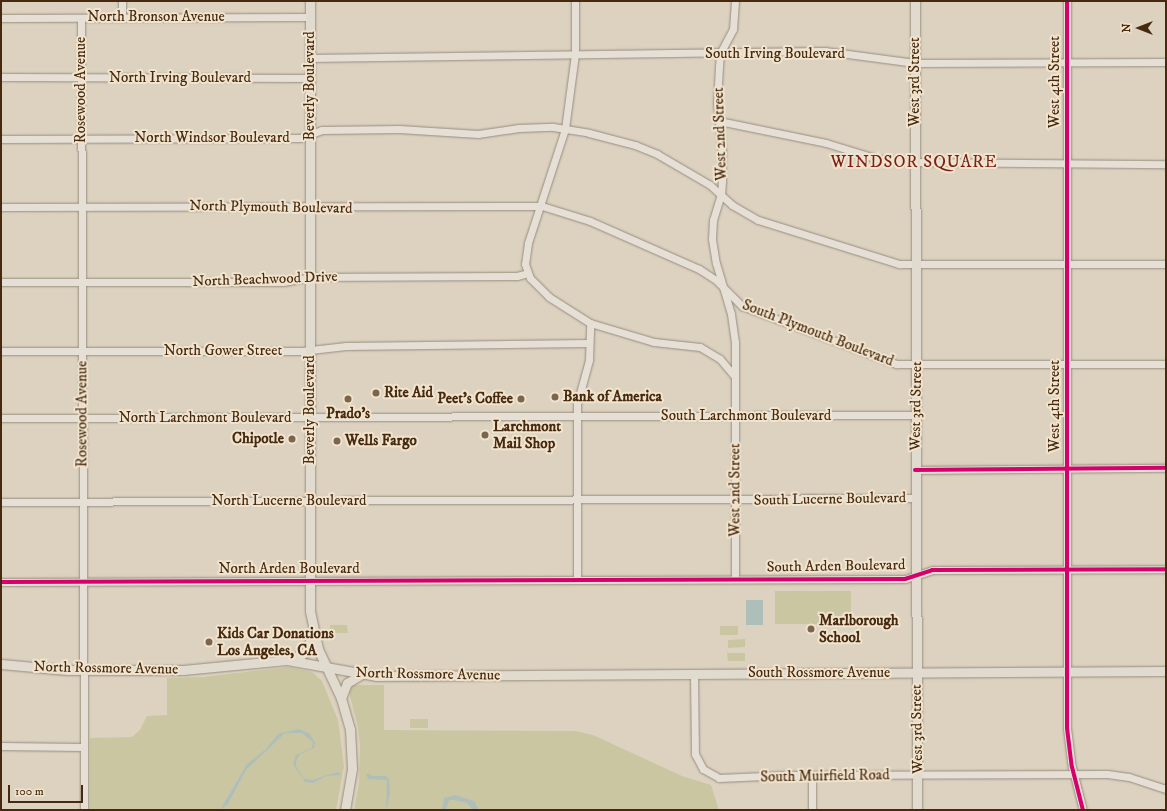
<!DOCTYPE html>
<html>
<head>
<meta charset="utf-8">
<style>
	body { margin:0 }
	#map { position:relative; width:1167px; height:811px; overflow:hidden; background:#ddd2c0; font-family:"IM FELL DW Pica",serif }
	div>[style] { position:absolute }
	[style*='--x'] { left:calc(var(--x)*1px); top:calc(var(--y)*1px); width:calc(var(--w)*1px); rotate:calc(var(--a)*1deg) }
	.green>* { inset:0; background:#cac6a2 }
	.water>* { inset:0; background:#adbfb8 }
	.roads { filter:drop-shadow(0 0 1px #978d7f) drop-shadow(0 0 1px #978d7f) }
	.minor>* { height:7px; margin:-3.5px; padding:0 3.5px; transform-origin:3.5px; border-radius:3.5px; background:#e5dfd5 }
	.major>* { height:9px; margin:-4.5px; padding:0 4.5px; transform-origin:4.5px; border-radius:4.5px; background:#e0dacf }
	.cycleway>* { height:4px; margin:-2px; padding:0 2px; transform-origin:2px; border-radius:2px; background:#d6006c }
	.dots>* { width:11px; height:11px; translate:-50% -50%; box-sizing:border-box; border:2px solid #f1e4ce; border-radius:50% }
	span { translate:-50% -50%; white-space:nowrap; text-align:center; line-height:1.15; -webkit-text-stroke:4px #f1e4ce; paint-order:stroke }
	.street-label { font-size:15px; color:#47290f }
	.poi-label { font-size:15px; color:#47290f; font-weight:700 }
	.left { translate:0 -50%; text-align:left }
	.right { translate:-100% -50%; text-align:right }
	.quarter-label { font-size:17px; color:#7a1f14; letter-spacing:1px }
	.frame { position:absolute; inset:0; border:2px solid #47290f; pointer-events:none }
	.north { position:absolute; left:1119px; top:8px; width:40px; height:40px; -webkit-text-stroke:3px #f1e4ce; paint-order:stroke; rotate:270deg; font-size:11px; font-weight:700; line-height:16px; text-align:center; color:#47290f }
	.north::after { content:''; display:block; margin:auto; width:14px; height:18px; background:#47290f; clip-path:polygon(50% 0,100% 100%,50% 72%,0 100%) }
	.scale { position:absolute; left:8px; top:785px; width:75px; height:18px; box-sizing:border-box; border:2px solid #47290f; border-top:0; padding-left:5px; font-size:12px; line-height:14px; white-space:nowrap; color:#47290f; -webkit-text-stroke:3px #f1e4ce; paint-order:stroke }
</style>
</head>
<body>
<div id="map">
	<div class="green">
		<div style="clip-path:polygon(775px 591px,851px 591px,851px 624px,775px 624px)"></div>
		<div style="clip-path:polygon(330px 625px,347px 625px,348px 633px,330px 633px)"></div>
		<div style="clip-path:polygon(720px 626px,738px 626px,738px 635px,720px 635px)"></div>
		<div style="clip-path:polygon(745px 639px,745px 647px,728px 648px,728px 640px)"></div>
		<div style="clip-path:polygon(727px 653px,745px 653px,745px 661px,728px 661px)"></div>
		<div style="clip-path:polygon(289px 667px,312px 672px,322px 681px,338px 720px,344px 766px,336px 810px,90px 810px,90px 738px,132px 737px,140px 730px,147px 716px,167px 715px,167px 678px,203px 677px)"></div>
		<div style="clip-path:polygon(352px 685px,384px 685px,384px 730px,575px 731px,593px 735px,682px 776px,711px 785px,719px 810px,354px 810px,359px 783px,360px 746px,358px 727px,349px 692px)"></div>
		<div style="clip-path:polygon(410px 719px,428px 719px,428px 728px,410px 728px)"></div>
	</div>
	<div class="water">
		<div style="clip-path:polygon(746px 600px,763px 600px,763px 625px,746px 625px)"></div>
		<div style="clip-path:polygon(299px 729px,310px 734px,315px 743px,314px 748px,300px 754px,296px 761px,296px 766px,303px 778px,312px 780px,334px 773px,339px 772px,340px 775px,326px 776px,313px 783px,305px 782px,293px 764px,296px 755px,312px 748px,313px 742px,302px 733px,285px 733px,246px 770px,228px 804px,220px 810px,247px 764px,266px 749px,278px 734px)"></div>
		<div style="clip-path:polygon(366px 773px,373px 776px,386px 776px,389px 779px,390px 793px,386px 810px,387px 780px,368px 779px)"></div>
		<div style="clip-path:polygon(455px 795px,474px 801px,479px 810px,473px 810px,467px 803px,454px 800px,449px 800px,446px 810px,442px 810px,444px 798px)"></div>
	</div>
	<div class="roads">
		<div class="minor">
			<div style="--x:122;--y:1;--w:16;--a:90"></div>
			<div style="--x:575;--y:1;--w:53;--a:90"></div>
			<div style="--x:575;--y:54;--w:76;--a:97.6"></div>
			<div style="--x:565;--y:129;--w:120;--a:108"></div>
			<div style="--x:528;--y:243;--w:21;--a:98"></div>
			<div style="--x:525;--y:264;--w:15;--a:70"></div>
			<div style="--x:530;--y:278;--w:27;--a:45"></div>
			<div style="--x:549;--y:297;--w:49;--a:32.4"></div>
			<div style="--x:590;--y:323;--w:67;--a:16.5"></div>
			<div style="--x:654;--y:342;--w:46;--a:6.2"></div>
			<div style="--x:700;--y:347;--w:23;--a:31"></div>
			<div style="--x:720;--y:359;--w:23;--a:50"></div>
			<div style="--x:735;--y:1;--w:28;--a:94"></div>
			<div style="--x:733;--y:29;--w:27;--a:118"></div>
			<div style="--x:720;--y:53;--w:13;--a:94"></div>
			<div style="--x:719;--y:66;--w:37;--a:93"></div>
			<div style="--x:717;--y:103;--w:48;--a:84.1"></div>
			<div style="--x:722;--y:151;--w:30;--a:90"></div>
			<div style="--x:722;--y:181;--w:13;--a:94"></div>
			<div style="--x:721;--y:194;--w:27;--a:107"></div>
			<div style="--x:713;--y:220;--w:19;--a:93"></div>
			<div style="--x:712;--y:239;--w:24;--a:81"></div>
			<div style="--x:716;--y:263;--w:53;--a:73.6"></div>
			<div style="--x:731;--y:314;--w:28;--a:82"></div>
			<div style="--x:735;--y:342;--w:237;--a:90"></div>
			<div style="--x:1067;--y:1;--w:727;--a:90"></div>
			<div style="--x:1067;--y:728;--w:39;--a:83"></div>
			<div style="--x:1072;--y:767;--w:44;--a:75.7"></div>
			<div style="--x:1;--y:18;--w:309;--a:-0.2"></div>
			<div style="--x:81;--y:18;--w:792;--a:89.78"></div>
			<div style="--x:310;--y:58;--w:515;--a:-0.78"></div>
			<div style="--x:825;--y:51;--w:91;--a:7.6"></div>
			<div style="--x:915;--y:63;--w:251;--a:-0.2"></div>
			<div style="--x:1;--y:77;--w:309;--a:0.2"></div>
			<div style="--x:719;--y:121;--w:109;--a:11.6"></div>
			<div style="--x:826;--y:143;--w:54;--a:17.1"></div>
			<div style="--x:878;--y:159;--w:37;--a:5"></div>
			<div style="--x:915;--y:162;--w:251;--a:0.5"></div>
			<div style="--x:1;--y:139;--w:299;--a:-0.2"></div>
			<div style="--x:300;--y:138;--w:23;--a:-20"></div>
			<div style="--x:322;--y:130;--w:77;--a:-0.7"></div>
			<div style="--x:399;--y:129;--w:79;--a:3.6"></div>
			<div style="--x:478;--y:134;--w:41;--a:-8.3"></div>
			<div style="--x:519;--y:128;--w:34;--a:-2"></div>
			<div style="--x:553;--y:127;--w:36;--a:9"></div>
			<div style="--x:589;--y:133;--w:48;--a:14.6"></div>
			<div style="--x:635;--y:145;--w:24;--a:22"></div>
			<div style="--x:657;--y:154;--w:61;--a:30.3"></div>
			<div style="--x:710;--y:185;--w:30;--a:42"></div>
			<div style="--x:732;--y:205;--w:30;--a:30"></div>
			<div style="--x:758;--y:220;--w:148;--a:17.3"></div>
			<div style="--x:899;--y:264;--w:267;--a:0"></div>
			<div style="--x:1;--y:207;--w:541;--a:-0.11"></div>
			<div style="--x:542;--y:206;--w:50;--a:17.4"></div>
			<div style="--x:590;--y:221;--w:119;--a:23.8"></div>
			<div style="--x:699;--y:269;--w:20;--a:33"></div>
			<div style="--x:716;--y:280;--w:37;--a:45"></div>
			<div style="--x:742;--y:306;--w:165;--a:20.6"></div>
			<div style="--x:896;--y:364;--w:270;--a:0"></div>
			<div style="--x:1;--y:282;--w:282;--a:0"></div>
			<div style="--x:283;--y:282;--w:28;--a:-10"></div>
			<div style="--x:311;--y:277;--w:206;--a:-0.3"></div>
			<div style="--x:517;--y:276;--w:11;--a:-15"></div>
			<div style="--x:1;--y:351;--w:301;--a:0"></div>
			<div style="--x:302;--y:351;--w:44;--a:-6.5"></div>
			<div style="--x:346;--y:346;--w:242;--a:-0.7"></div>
			<div style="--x:1;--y:418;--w:914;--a:-0.19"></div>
			<div style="--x:915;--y:470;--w:251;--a:-0.5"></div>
			<div style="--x:1;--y:502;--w:914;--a:-0.25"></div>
			<div style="--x:577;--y:580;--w:176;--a:-90"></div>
			<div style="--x:577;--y:404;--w:46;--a:-74.7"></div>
			<div style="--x:589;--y:360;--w:37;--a:-88"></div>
			<div style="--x:1;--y:582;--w:904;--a:-0.19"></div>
			<div style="--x:905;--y:579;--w:28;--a:-18"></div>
			<div style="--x:932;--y:570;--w:234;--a:-0.2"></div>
			<div style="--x:694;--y:674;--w:80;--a:89.3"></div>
			<div style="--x:695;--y:754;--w:17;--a:62"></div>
			<div style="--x:703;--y:769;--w:18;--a:29"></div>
			<div style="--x:719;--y:778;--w:67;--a:-2.6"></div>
			<div style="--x:786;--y:775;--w:321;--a:-0.2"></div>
			<div style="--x:1107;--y:774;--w:22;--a:8"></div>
			<div style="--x:1129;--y:777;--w:39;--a:18"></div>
			<div style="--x:1;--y:746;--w:82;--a:0.7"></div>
			<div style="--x:812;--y:775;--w:35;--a:90"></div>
		</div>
		<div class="major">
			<div style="--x:310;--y:1;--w:610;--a:90"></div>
			<div style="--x:310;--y:611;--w:39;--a:78"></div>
			<div style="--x:318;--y:649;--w:54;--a:64.9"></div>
			<div style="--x:341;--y:698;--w:32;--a:74"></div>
			<div style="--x:350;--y:729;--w:40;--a:87.1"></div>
			<div style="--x:352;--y:769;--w:42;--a:99.7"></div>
			<div style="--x:915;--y:1;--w:809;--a:89.86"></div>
			<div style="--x:291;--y:658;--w:9;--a:-13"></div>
			<div style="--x:300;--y:656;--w:10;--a:-37"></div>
			<div style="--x:308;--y:650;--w:15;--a:-79"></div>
			<div style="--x:1;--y:664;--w:66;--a:5.2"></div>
			<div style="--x:67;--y:670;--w:116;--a:0"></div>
			<div style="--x:183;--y:670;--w:104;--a:-5.5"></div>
			<div style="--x:287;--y:660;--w:90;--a:10.2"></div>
			<div style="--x:376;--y:676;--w:790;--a:-0.36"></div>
			<div style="--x:341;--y:698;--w:16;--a:-68"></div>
			<div style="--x:347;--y:683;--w:17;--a:-31"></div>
		</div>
	</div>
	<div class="cycleway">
		<div style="--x:1067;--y:1;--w:727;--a:90"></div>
		<div style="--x:1067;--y:728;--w:39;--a:83"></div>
		<div style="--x:1072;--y:767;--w:44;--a:75.7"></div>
		<div style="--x:915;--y:470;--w:251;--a:-0.5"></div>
		<div style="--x:1;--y:582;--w:904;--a:-0.19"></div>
		<div style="--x:905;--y:579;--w:28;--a:-18"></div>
		<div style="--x:932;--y:570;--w:234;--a:-0.2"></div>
	</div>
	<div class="dots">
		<div style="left:376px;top:393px;background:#7c644d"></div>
		<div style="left:555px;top:397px;background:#7c644d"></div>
		<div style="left:348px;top:399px;background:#7c644d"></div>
		<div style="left:521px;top:399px;background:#7c644d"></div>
		<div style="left:485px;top:435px;background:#7c644d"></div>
		<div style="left:292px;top:439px;background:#7c644d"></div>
		<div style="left:337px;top:441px;background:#7c644d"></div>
		<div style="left:811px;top:629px;background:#7c644d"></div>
		<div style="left:209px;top:642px;background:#7c644d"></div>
	</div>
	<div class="street-label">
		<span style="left:156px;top:17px">North Bronson Avenue</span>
		<span style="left:775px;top:54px">South Irving Boulevard</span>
		<span style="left:180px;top:78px">North Irving Boulevard</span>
		<span style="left:915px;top:82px;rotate:-90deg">West 3rd Street</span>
		<span style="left:1055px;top:82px;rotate:-90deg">West 4th Street</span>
		<span style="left:310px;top:86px;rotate:-90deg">Beverly Boulevard</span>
		<span style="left:81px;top:90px;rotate:-90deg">Rosewood Avenue</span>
		<span style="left:720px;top:134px;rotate:-92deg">West 2nd Street</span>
		<span style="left:212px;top:138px">North Windsor Boulevard</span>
		<span style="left:271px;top:207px;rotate:1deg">North Plymouth Boulevard</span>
		<span style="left:265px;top:279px;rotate:-2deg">North Beachwood Drive</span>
		<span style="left:818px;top:333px;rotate:21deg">South Plymouth Boulevard</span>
		<span style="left:223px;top:351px">North Gower Street</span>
		<span style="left:916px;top:406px;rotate:-89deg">West 3rd Street</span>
		<span style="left:1055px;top:406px;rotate:-90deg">West 4th Street</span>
		<span style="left:310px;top:410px;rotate:-90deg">Beverly Boulevard</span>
		<span style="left:82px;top:414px;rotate:-90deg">Rosewood Avenue</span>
		<span style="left:746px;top:416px">South Larchmont Boulevard</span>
		<span style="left:205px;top:418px">North Larchmont Boulevard</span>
		<span style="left:735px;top:490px;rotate:-90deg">West 2nd Street</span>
		<span style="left:830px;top:499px;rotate:-1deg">South Lucerne Boulevard</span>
		<span style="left:289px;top:501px">North Lucerne Boulevard</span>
		<span style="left:836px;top:566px;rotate:-1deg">South Arden Boulevard</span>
		<span style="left:289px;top:569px">North Arden Boulevard</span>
		<span style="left:106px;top:668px;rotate:1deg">North Rossmore Avenue</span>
		<span style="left:819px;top:673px">South Rossmore Avenue</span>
		<span style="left:428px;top:674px;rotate:1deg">North Rossmore Avenue</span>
		<span style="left:917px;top:729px;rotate:-91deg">West 3rd Street</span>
		<span style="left:825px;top:776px;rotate:-1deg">South Muirfield Road</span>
	</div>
	<div class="poi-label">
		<span class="left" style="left:384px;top:393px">Rite Aid</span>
		<span class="left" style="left:563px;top:397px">Bank of America</span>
		<span class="right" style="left:513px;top:399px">Peet's Coffee</span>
		<span style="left:348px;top:414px">Prado's</span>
		<span class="left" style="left:493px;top:435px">Larchmont<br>Mail Shop</span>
		<span class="right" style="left:284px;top:439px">Chipotle</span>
		<span class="left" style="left:345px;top:441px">Wells Fargo</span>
		<span class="left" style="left:819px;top:629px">Marlborough<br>School</span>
		<span class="left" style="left:217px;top:642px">Kids Car Donations<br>Los Angeles, CA</span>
	</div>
	<div class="quarter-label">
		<span style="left:914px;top:163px">WINDSOR SQUARE</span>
	</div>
	<div class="frame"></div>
	<div class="north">N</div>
	<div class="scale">100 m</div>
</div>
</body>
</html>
